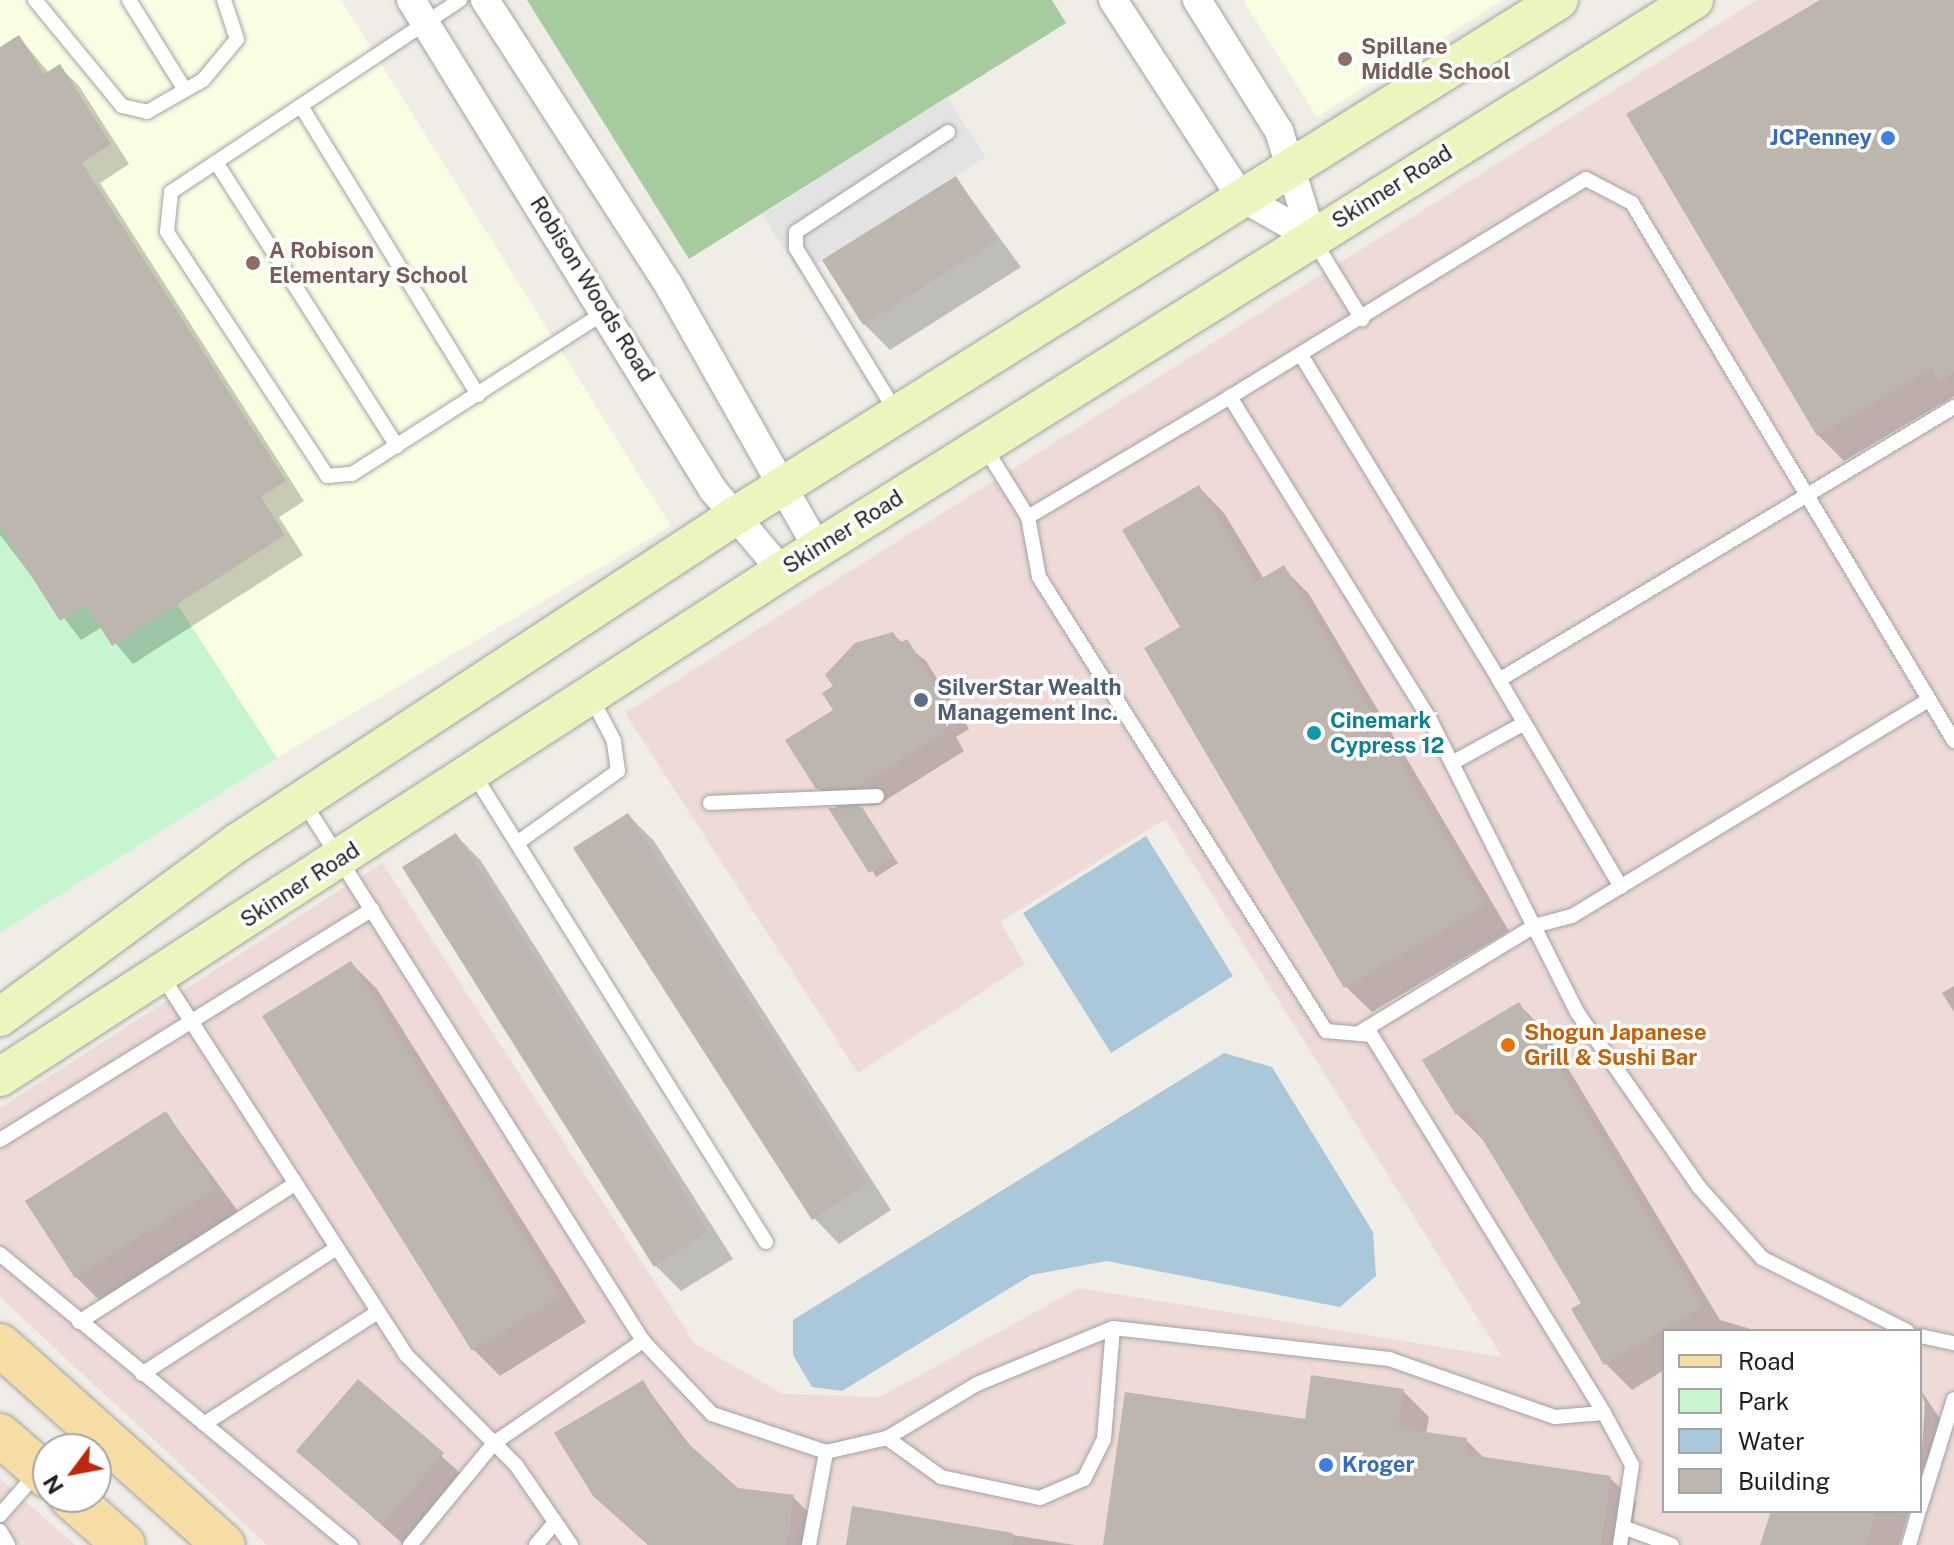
<!DOCTYPE html>
<html>
<head>
<meta charset="utf-8">
<style>
	body { margin:0 }
	#map { position:relative; width:1954px; height:1545px; overflow:hidden; background:#efede6; font-family:"Public Sans",sans-serif }
	div>[style] { position:absolute }
	[style*='--x'] { left:calc(var(--x)*1px); top:calc(var(--y)*1px); width:calc(var(--w)*1px); rotate:calc(var(--a)*1deg) }
	.commercial>* { inset:0; background:#eedad6 }
	.education>* { inset:0; background:#f9fde1 }
	.forest>* { inset:0; background:#a5cb9e }
	.park>* { inset:0; background:#c6f5d0 }
	.parking>* { inset:0; background:#e3e3e3 }
	.water>* { inset:0; background:#aac8d9 }
	.shadow>* { inset:0; background:#0003 }
	.building>* { inset:0; background:#bcb6af }
	.roads { filter:drop-shadow(0 0 2px #a3a3a3) drop-shadow(0 0 2px #a3a3a3) }
	.lane>* { height:14px; margin:-7px; padding:0 7px; transform-origin:7px; border-radius:7px; background:#fff }
	.street>* { height:28px; margin:-14px; padding:0 14px; transform-origin:14px; border-radius:14px; background:#fff }
	.secondary>* { height:38px; margin:-19px; padding:0 19px; transform-origin:19px; border-radius:19px; background:#ebf5be }
	.primary>* { height:42px; margin:-21px; padding:0 21px; transform-origin:21px; border-radius:21px; background:#f5dda5 }
	.dots>* { width:22px; height:22px; translate:-50% -50%; box-sizing:border-box; border:4px solid #fff; border-radius:50% }
	span { translate:-50% -50%; white-space:nowrap; text-align:center; line-height:1.15; -webkit-text-stroke:7px #fff; paint-order:stroke }
	.education-label { font-size:22px; color:#785e54; font-weight:700 }
	.left { translate:0 -50%; text-align:left }
	.shop-label { font-size:22px; color:#366cbe; font-weight:700 }
	.right { translate:-100% -50%; text-align:right }
	.street-label { font-size:22px; color:#1f1f1f }
	.service-label { font-size:22px; color:#4e5e75; font-weight:700 }
	.culture-label { font-size:22px; color:#0d838f; font-weight:700 }
	.food-label { font-size:22px; color:#c56008; font-weight:700 }
	.legend { position:absolute; left:1662px; top:1329px; width:260px; height:184px; box-sizing:border-box; background:#fff; border:2px solid #a5a5a5; margin:0; padding:10px 14px; list-style:none; font-size:24px; color:#1f1f1f }
	.legend li { display:flex; align-items:center; gap:16px; height:40px }
	.legend b { width:40px; border:2px solid #a5a5a5 }
	.north { position:absolute; left:32px; top:1433px; width:80px; height:80px; box-sizing:border-box; background:#fff; border:2px solid #a5a5a5; border-radius:50%; rotate:238deg; font-size:22px; font-weight:700; line-height:32px; text-align:center; color:#1f1f1f }
	.north::after { content:''; display:block; margin:auto; width:28px; height:36px; background:#bf260f; clip-path:polygon(50% 0,100% 100%,50% 72%,0 100%) }
</style>
</head>
<body>
<div id="map">
	<div class="commercial">
		<div style="clip-path:polygon(evenodd,1757px 0,1954px 0,1954px 1545px,267px 1545px,0 1297px,0 1108px,382px 863px,695px 1344px,783px 1394px,880px 1397px,1079px 1288px,1502px 1357px,1165px 819px,1000px 922px,1025px 964px,858px 1073px,625px 713px,1757px 0,1664px 1331px,1920px 1331px,1920px 1511px,1664px 1511px,1664px 1331px)"></div>
		<div style="clip-path:polygon(0 1479px,75px 1545px,0 1545px)"></div>
	</div>
	<div class="education">
		<div style="clip-path:polygon(0 0,341px 0,671px 526px,277px 758px,0 933px)"></div>
		<div style="clip-path:polygon(1243px 0,1503px 0,1317px 117px)"></div>
	</div>
	<div class="forest">
		<div style="clip-path:polygon(527px 0,1052px 0,1066px 23px,689px 259px)"></div>
	</div>
	<div class="park">
		<div style="clip-path:polygon(0 513px,60px 621px,86px 605px,112px 646px,177px 604px,277px 758px,0 933px)"></div>
	</div>
	<div class="parking">
		<div style="clip-path:polygon(947px 97px,986px 157px,800px 274px,762px 214px)"></div>
	</div>
	<div class="water">
		<div style="clip-path:polygon(1146px 836px,1233px 976px,1111px 1053px,1023px 913px)"></div>
		<div style="clip-path:polygon(1224px 1053px,1272px 1067px,1373px 1232px,1376px 1276px,1340px 1307px,1107px 1261px,1031px 1275px,842px 1391px,812px 1387px,793px 1355px,793px 1320px)"></div>
	</div>
	<div class="shadow">
		<div style="clip-path:polygon(1824px 0,1954px 0,1954px 396px,1844px 461px,1818px 435px)"></div>
		<div style="clip-path:polygon(19px 37px,49px 73px,59px 66px,79px 86px,129px 164px,100px 183px,304px 501px,279px 517px,303px 555px,133px 664px,102px 627px,81px 640px,0 535px,0 49px)"></div>
		<div style="clip-path:polygon(956px 178px,1021px 267px,890px 350px,864px 324px)"></div>
		<div style="clip-path:polygon(1199px 487px,1224px 513px,1264px 579px,1283px 568px,1309px 594px,1509px 931px,1372px 1012px,1346px 987px,1182px 627px)"></div>
		<div style="clip-path:polygon(892px 634px,926px 661px,969px 729px,956px 737px,964px 751px,878px 805px,858px 806px,898px 863px,876px 877px,840px 810px,817px 787px,835px 711px)"></div>
		<div style="clip-path:polygon(628px 815px,654px 841px,891px 1210px,839px 1244px,814px 1218px)"></div>
		<div style="clip-path:polygon(456px 835px,481px 861px,733px 1259px,681px 1291px,656px 1266px)"></div>
		<div style="clip-path:polygon(351px 963px,377px 989px,586px 1322px,500px 1376px,474px 1350px,265px 1017px)"></div>
		<div style="clip-path:polygon(1954px 986px,1954px 1012px,1942px 993px)"></div>
		<div style="clip-path:polygon(1519px 1005px,1545px 1030px,1720px 1320px,1758px 1331px,1664px 1331px,1664px 1370px,1632px 1390px,1606px 1364px,1584px 1303px,1483px 1140px,1457px 1114px)"></div>
		<div style="clip-path:polygon(166px 1113px,240px 1214px,102px 1303px,76px 1277px)"></div>
		<div style="clip-path:polygon(359px 1382px,468px 1480px,404px 1545px,299px 1451px)"></div>
		<div style="clip-path:polygon(643px 1383px,695px 1452px,737px 1490px,793px 1497px,819px 1523px,816px 1545px,648px 1545px,622px 1521px,595px 1495px)"></div>
		<div style="clip-path:polygon(1920px 1389px,1943px 1423px,1920px 1477px,1925px 1404px)"></div>
		<div style="clip-path:polygon(1403px 1391px,1429px 1417px,1426px 1434px,1466px 1440px,1485px 1459px,1610px 1478px,1636px 1503px,1629px 1545px,1105px 1545px,1307px 1421px)"></div>
		<div style="clip-path:polygon(854px 1509px,1075px 1545px,848px 1545px)"></div>
		<div style="clip-path:polygon(1773px 1511px,1909px 1511px,1899px 1545px,1766px 1545px)"></div>
	</div>
	<div class="building">
		<div style="clip-path:polygon(1820px 0,1954px 0,1954px 372px,1939px 381px,1932px 368px,1817px 436px,1626px 114px)"></div>
		<div style="clip-path:polygon(19px 35px,44px 74px,60px 64px,111px 144px,82px 163px,286px 481px,261px 497px,285px 535px,112px 646px,86px 605px,60px 621px,0 527px,0 47px)"></div>
		<div style="clip-path:polygon(956px 176px,997px 240px,863px 325px,822px 260px)"></div>
		<div style="clip-path:polygon(1199px 485px,1256px 582px,1284px 565px,1485px 905px,1344px 988px,1144px 648px,1180px 627px,1122px 530px)"></div>
		<div style="clip-path:polygon(893px 632px,900px 643px,907px 639px,951px 709px,938px 717px,947px 731px,858px 787px,816px 789px,785px 740px,833px 710px,822px 693px,833px 686px,825px 675px,855px 643px)"></div>
		<div style="clip-path:polygon(862px 807px,894px 857px,869px 873px,828px 808px)"></div>
		<div style="clip-path:polygon(628px 813px,867px 1184px,812px 1220px,573px 848px)"></div>
		<div style="clip-path:polygon(456px 833px,708px 1232px,654px 1267px,402px 867px)"></div>
		<div style="clip-path:polygon(351px 961px,561px 1296px,472px 1351px,262px 1016px)"></div>
		<div style="clip-path:polygon(1519px 1002px,1703px 1306px,1604px 1365px,1571px 1309px,1581px 1303px,1465px 1110px,1456px 1115px,1422px 1060px)"></div>
		<div style="clip-path:polygon(166px 1111px,216px 1188px,75px 1278px,25px 1201px)"></div>
		<div style="clip-path:polygon(1311px 1375px,1404px 1389px,1398px 1428px,1467px 1438px,1465px 1454px,1611px 1476px,1601px 1545px,1103px 1545px,1125px 1392px,1305px 1419px)"></div>
		<div style="clip-path:polygon(358px 1379px,444px 1453px,382px 1525px,296px 1451px)"></div>
		<div style="clip-path:polygon(643px 1380px,673px 1430px,738px 1488px,794px 1495px,787px 1545px,648px 1545px,593px 1496px,554px 1433px)"></div>
		<div style="clip-path:polygon(852px 1506px,1013px 1533px,1012px 1545px,846px 1545px)"></div>
		<div style="clip-path:polygon(1771px 1511px,1876px 1511px,1866px 1545px,1760px 1545px)"></div>
	</div>
	<div class="roads">
		<div class="lane">
			<div style="--x:35;--y:0;--w:137;--a:50.6"></div>
			<div style="--x:122;--y:106;--w:26;--a:13"></div>
			<div style="--x:147;--y:112;--w:64;--a:-29.7"></div>
			<div style="--x:203;--y:80;--w:53;--a:-50.3"></div>
			<div style="--x:237;--y:39;--w:41;--a:-108.4"></div>
			<div style="--x:129;--y:0;--w:106;--a:58.1"></div>
			<div style="--x:460;--y:0;--w:347;--a:146.4"></div>
			<div style="--x:171;--y:192;--w:40;--a:95.7"></div>
			<div style="--x:167;--y:232;--w:292;--a:56.7"></div>
			<div style="--x:327;--y:476;--w:25;--a:-5"></div>
			<div style="--x:352;--y:474;--w:304;--a:-32.6"></div>
			<div style="--x:301;--y:106;--w:339;--a:58.5"></div>
			<div style="--x:216;--y:162;--w:337;--a:57.5"></div>
			<div style="--x:1314;--y:241;--w:92;--a:58.4"></div>
			<div style="--x:1301;--y:355;--w:381;--a:58.6"></div>
			<div style="--x:896;--y:412;--w:192;--a:-121.4"></div>
			<div style="--x:796;--y:248;--w:16;--a:-90"></div>
			<div style="--x:796;--y:232;--w:182;--a:-33.3"></div>
			<div style="--x:1028;--y:517;--w:235;--a:-30.7"></div>
			<div style="--x:1452;--y:763;--w:81;--a:-28.8"></div>
			<div style="--x:473;--y:773;--w:553;--a:58.01"></div>
			<div style="--x:303;--y:801;--w:638;--a:57.8"></div>
			<div style="--x:643;--y:1341;--w:100;--a:46.6"></div>
			<div style="--x:712;--y:1414;--w:120;--a:18.4"></div>
			<div style="--x:826;--y:1452;--w:63;--a:-12.9"></div>
			<div style="--x:887;--y:1438;--w:105;--a:-31"></div>
			<div style="--x:977;--y:1384;--w:147;--a:-22.4"></div>
			<div style="--x:1113;--y:1328;--w:278;--a:6.4"></div>
			<div style="--x:1389;--y:1359;--w:176;--a:19.3"></div>
			<div style="--x:1555;--y:1417;--w:49;--a:-4.7"></div>
			<div style="--x:1604;--y:1413;--w:444;--a:-121.6"></div>
			<div style="--x:1371;--y:1035;--w:45;--a:-174.9"></div>
			<div style="--x:1326;--y:1031;--w:537;--a:-122.3"></div>
			<div style="--x:1039;--y:577;--w:61;--a:-100.4"></div>
			<div style="--x:1028;--y:517;--w:81;--a:-121.9"></div>
			<div style="--x:710;--y:803;--w:167;--a:-2.4"></div>
			<div style="--x:517;--y:843;--w:124;--a:-35.5"></div>
			<div style="--x:618;--y:771;--w:30;--a:-98"></div>
			<div style="--x:614;--y:741;--w:50;--a:-117.6"></div>
			<div style="--x:1621;--y:887;--w:240;--a:-120.5"></div>
			<div style="--x:1499;--y:680;--w:531;--a:-30.96"></div>
			<div style="--x:162;--y:976;--w:451;--a:57.2"></div>
			<div style="--x:406;--y:1355;--w:156;--a:45"></div>
			<div style="--x:516;--y:1465;--w:97;--a:55.5"></div>
			<div style="--x:1359;--y:1033;--w:205;--a:-31.4"></div>
			<div style="--x:1534;--y:926;--w:39;--a:-15"></div>
			<div style="--x:1572;--y:916;--w:417;--a:-31.2"></div>
			<div style="--x:0;--y:1140;--w:438;--a:-31.8"></div>
			<div style="--x:0;--y:1254;--w:456;--a:39.7"></div>
			<div style="--x:79;--y:1322;--w:256;--a:-32.6"></div>
			<div style="--x:1907;--y:1331;--w:162;--a:-153.3"></div>
			<div style="--x:1762;--y:1258;--w:95;--a:-131.6"></div>
			<div style="--x:1699;--y:1187;--w:213;--a:-124.9"></div>
			<div style="--x:1577;--y:1012;--w:329;--a:-116.7"></div>
			<div style="--x:1429;--y:718;--w:378;--a:-121.8"></div>
			<div style="--x:1230;--y:397;--w:417;--a:-31.5"></div>
			<div style="--x:1586;--y:179;--w:52;--a:27.6"></div>
			<div style="--x:1632;--y:203;--w:627;--a:59.1"></div>
			<div style="--x:1920;--y:1336;--w:35;--a:12"></div>
			<div style="--x:142;--y:1374;--w:232;--a:-32.9"></div>
			<div style="--x:1604;--y:1413;--w:59;--a:61.7"></div>
			<div style="--x:1632;--y:1465;--w:81;--a:98.5"></div>
			<div style="--x:204;--y:1424;--w:207;--a:-32.8"></div>
			<div style="--x:887;--y:1438;--w:67;--a:35.8"></div>
			<div style="--x:941;--y:1477;--w:101;--a:12"></div>
			<div style="--x:1040;--y:1498;--w:48;--a:-23.4"></div>
			<div style="--x:1084;--y:1479;--w:45;--a:-63.4"></div>
			<div style="--x:1104;--y:1439;--w:111;--a:-85.4"></div>
			<div style="--x:1920;--y:1508;--w:114;--a:-72.7"></div>
			<div style="--x:0;--y:1515;--w:56;--a:-48.6"></div>
			<div style="--x:1623;--y:1527;--w:52;--a:20.2"></div>
			<div style="--x:0;--y:1531;--w:16;--a:60"></div>
			<div style="--x:410;--y:1545;--w:132;--a:-50.5"></div>
			<div style="--x:494;--y:1443;--w:181;--a:-34.4"></div>
			<div style="--x:536;--y:1545;--w:30;--a:-50"></div>
			<div style="--x:809;--y:1545;--w:95;--a:-79.6"></div>
			<div style="--x:1909;--y:1545;--w:35;--a:-74"></div>
		</div>
		<div class="street">
			<div style="--x:411;--y:0;--w:576;--a:58.35"></div>
			<div style="--x:713;--y:490;--w:106;--a:49.6"></div>
			<div style="--x:485;--y:0;--w:338;--a:57.2"></div>
			<div style="--x:668;--y:284;--w:305;--a:60.5"></div>
			<div style="--x:1113;--y:0;--w:235;--a:57"></div>
			<div style="--x:1241;--y:197;--w:81;--a:29.4"></div>
			<div style="--x:1197;--y:0;--w:155;--a:58"></div>
			<div style="--x:1279;--y:131;--w:111;--a:72.7"></div>
		</div>
		<div class="secondary">
			<div style="--x:0;--y:1017;--w:294;--a:-36.3"></div>
			<div style="--x:237;--y:843;--w:596;--a:-33.29"></div>
			<div style="--x:735;--y:516;--w:972;--a:-32.06"></div>
			<div style="--x:0;--y:1077;--w:931;--a:-32.91"></div>
			<div style="--x:782;--y:571;--w:1076;--a:-32.05"></div>
		</div>
		<div class="primary">
			<div style="--x:0;--y:1345;--w:300;--a:41.8"></div>
			<div style="--x:0;--y:1435;--w:64;--a:41.2"></div>
			<div style="--x:70;--y:1497;--w:72;--a:41.6"></div>
		</div>
	</div>
	<div class="dots">
		<div style="left:1345px;top:59px;background:#8d6e63"></div>
		<div style="left:1888px;top:138px;background:#3f7fe0"></div>
		<div style="left:253px;top:263px;background:#8d6e63"></div>
		<div style="left:921px;top:700px;background:#5c6f8a"></div>
		<div style="left:1314px;top:733px;background:#0f9aa8"></div>
		<div style="left:1508px;top:1045px;background:#e8710a"></div>
		<div style="left:1326px;top:1465px;background:#3f7fe0"></div>
	</div>
	<div class="education-label">
		<span class="left" style="left:1361px;top:59px">Spillane<br>Middle School</span>
		<span class="left" style="left:269px;top:263px">A Robison<br>Elementary School</span>
	</div>
	<div class="shop-label">
		<span class="right" style="left:1872px;top:138px">JCPenney</span>
		<span class="left" style="left:1342px;top:1465px">Kroger</span>
	</div>
	<div class="street-label">
		<span style="left:1392px;top:187px;rotate:-32deg">Skinner Road</span>
		<span style="left:592px;top:289px;rotate:58deg">Robison Woods Road</span>
		<span style="left:843px;top:532px;rotate:-32deg">Skinner Road</span>
		<span style="left:300px;top:885px;rotate:-33deg">Skinner Road</span>
	</div>
	<div class="service-label">
		<span class="left" style="left:937px;top:700px">SilverStar Wealth<br>Management Inc.</span>
	</div>
	<div class="culture-label">
		<span class="left" style="left:1330px;top:733px">Cinemark<br>Cypress 12</span>
	</div>
	<div class="food-label">
		<span class="left" style="left:1524px;top:1045px">Shogun Japanese<br>Grill &amp; Sushi Bar</span>
	</div>
	<ul class="legend">
	<li><b style="height:10px;background:#f5dda5"></b>Road</li>
	<li><b style="height:22px;background:#c6f5d0"></b>Park</li>
	<li><b style="height:22px;background:#aac8d9"></b>Water</li>
	<li><b style="height:22px;background:#bcb6af"></b>Building</li>
	</ul>
	<div class="north">N</div>
</div>
</body>
</html>
